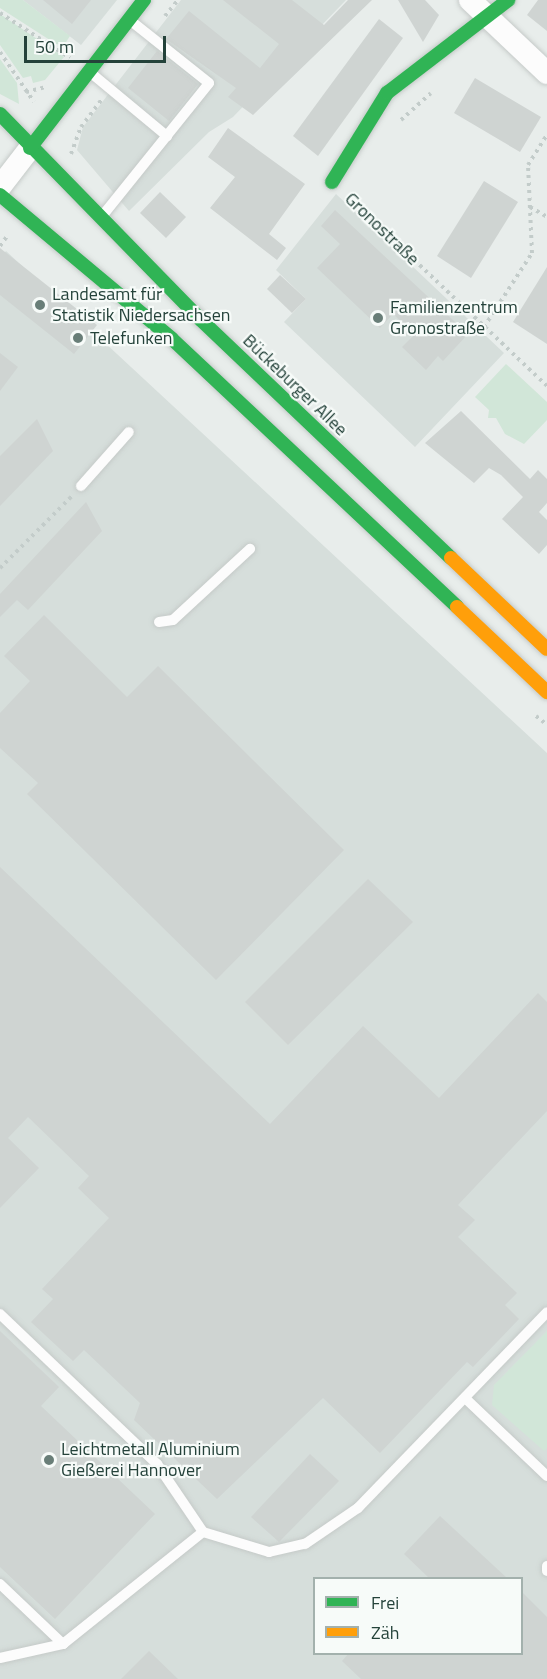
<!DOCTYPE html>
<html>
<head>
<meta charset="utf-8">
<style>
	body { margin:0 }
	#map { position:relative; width:547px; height:1679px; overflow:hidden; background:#e8edeb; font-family:"Titillium Web",sans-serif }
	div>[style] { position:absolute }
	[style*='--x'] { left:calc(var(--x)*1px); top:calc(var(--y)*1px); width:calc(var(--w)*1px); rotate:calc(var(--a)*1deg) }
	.built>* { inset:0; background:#d6dedb }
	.green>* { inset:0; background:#d1e6d8 }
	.building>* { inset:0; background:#cfd4d2 }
	.path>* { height:4px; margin-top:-2px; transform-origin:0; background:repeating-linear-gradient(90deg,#c3ccca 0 3px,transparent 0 7.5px) }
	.roads { filter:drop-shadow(0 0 2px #c5cac8) drop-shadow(0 0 2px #c5cac8) }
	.lane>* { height:10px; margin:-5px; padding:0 5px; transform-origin:5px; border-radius:5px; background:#fcfcfc }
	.street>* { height:22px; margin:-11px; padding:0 11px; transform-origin:11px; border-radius:11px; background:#fcfcfc }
	.fast>* { height:14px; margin:-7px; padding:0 7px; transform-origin:7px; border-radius:7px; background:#30b455 }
	.slow>* { height:14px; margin:-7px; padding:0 7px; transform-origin:7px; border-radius:7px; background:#ff9f0a }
	.dots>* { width:16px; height:16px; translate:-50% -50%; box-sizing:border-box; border:3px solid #f7fbf9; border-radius:50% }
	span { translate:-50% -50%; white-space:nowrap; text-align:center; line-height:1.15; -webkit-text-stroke:4.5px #f7fbf9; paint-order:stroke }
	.street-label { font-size:18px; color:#24423a }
	.poi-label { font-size:18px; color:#24423a }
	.left { translate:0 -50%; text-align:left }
	.legend { position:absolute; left:313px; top:1577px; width:210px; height:78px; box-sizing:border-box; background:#f7fbf9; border:2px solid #a3b1ad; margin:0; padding:8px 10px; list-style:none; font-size:18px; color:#24423a }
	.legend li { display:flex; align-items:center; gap:12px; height:30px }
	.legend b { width:30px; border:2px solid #a3b1ad }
	.scale { position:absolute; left:24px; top:36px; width:142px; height:27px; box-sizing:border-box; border:3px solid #24423a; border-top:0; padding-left:8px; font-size:18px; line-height:21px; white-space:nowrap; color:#24423a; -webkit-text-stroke:4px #f7fbf9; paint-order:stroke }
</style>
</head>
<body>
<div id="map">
	<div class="built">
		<div style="clip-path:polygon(23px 0,117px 0,81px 45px)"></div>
		<div style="clip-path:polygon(181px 0,346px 0,233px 117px,209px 132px,129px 211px,77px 150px,83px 127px)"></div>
		<div style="clip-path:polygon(336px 194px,504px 353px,415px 447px,284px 322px,306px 299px,276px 270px)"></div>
		<div style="clip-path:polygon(evenodd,6px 251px,547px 753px,547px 1679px,0 1679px,0 259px,6px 251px,314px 1578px,522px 1578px,522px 1654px,314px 1654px,314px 1578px)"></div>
	</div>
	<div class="green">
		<div style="clip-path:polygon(0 0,23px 0,70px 36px,64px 45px,56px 44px,0 8px)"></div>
		<div style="clip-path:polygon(0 14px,64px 57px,45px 80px,33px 83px,31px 76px,23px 78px,0 45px)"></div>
		<div style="clip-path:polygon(0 59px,17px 83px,19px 104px,0 94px)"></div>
		<div style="clip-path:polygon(506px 364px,547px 402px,547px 420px,524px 444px,505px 434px,496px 418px,488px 418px,489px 410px,475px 397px)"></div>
		<div style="clip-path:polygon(547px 1331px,547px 1448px,544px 1451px,492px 1405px,494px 1385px)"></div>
	</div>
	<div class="building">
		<div style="clip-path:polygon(43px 0,91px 0,72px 24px)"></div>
		<div style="clip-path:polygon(223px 0,292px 0,324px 25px,348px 0,372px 0,253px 115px,228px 97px,236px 88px,166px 39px,189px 11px,260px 68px,279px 44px)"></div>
		<div style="clip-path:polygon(398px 0,425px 0,439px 15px,423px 42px)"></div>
		<div style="clip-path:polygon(538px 0,547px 0,547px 31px,527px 15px)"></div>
		<div style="clip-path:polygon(379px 19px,403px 38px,318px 156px,293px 136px)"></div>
		<div style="clip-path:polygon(157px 51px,198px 84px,169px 121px,128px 88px)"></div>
		<div style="clip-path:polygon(475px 78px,541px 117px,520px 152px,454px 113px)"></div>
		<div style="clip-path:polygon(228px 128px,305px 184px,269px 234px,286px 248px,277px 260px,210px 208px,235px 177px,208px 157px)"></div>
		<div style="clip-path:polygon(484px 181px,518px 202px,471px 278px,437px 256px)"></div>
		<div style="clip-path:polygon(160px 192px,186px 217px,166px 238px,140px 213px)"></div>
		<div style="clip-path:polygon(335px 210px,468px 334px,443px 361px,438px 356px,426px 370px,402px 347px,415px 334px,393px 314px,380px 328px,317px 268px,340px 244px,321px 226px)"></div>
		<div style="clip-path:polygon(0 248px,97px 325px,74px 354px,0 295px)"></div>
		<div style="clip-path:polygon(547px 267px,547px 344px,513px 322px)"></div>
		<div style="clip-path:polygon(280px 275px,306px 299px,292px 313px,267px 289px)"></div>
		<div style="clip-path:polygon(0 353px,18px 367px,0 391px)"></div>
		<div style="clip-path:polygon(461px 411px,530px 479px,538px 470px,547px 479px,547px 503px,539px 512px,547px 520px,547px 545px,539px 554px,502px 519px,523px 497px,501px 475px,489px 468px,474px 483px,425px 443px)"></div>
		<div style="clip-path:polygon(37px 419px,53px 451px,0 506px,0 456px)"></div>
		<div style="clip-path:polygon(86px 502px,102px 531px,28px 610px,17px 600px,0 617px,0 594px)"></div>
		<div style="clip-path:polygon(44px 615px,127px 697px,158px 666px,344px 850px,216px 980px,27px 794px,38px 783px,0 748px,0 713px,30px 681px,4px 656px)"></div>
		<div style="clip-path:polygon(0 867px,270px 1124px,363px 1026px,439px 1098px,538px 993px,547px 1002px,547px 1111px,458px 1205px,475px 1220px,458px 1237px,517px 1293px,505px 1305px,519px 1319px,473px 1367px,467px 1362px,380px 1453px,323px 1398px,217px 1499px,134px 1420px,140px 1403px,84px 1350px,73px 1361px,31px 1322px,53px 1299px,42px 1289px,109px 1218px,78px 1188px,89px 1176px,28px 1117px,8px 1138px,39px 1168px,0 1208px)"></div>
		<div style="clip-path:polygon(368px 879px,413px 922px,288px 1045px,245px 1002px)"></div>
		<div style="clip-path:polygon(0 1331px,59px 1387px,41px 1406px,155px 1514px,55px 1619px,0 1567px)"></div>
		<div style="clip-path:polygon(310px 1454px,339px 1481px,279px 1542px,251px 1517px)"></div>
		<div style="clip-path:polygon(440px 1516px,507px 1578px,429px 1578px,404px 1554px)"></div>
		<div style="clip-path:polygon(522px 1592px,547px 1617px,547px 1679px,361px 1679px,342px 1661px,349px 1653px,522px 1653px)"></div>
		<div style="clip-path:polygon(149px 1651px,178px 1679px,121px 1679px)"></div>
	</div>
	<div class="path">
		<div style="--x:0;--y:13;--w:83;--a:32.7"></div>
		<div style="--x:165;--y:16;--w:21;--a:-51"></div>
		<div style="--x:0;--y:52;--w:60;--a:55.8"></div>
		<div style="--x:26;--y:92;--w:21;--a:-14"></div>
		<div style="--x:401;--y:120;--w:40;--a:-42"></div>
		<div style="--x:71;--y:154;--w:29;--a:-70"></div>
		<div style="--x:81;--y:127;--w:35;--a:-53"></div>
		<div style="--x:349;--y:198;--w:273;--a:43.5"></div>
		<div style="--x:530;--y:207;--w:20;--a:30"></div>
		<div style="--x:0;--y:246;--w:14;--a:-54"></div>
		<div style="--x:484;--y:327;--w:88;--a:-57"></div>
		<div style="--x:532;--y:253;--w:88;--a:-92.6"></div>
		<div style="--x:528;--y:165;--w:36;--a:-58"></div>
		<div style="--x:0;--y:568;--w:102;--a:-45"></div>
		<div style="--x:536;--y:716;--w:14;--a:39"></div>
	</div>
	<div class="roads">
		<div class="lane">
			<div style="--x:91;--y:73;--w:99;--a:39.7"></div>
			<div style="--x:103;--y:215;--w:169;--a:-51.2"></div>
			<div style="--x:209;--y:83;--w:100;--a:-141.5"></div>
			<div style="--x:81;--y:486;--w:72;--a:-48.4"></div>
			<div style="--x:159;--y:622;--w:14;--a:-8"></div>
			<div style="--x:173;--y:620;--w:105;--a:-42.7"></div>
			<div style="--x:0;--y:1314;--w:217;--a:43.7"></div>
			<div style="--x:157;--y:1464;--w:82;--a:55.9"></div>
			<div style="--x:465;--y:1398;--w:113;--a:43.6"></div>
			<div style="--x:547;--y:1566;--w:5;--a:90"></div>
			<div style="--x:0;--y:1584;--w:87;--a:43.6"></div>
			<div style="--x:0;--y:1658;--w:65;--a:-12.5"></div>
			<div style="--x:63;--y:1644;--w:179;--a:-38.7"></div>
			<div style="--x:203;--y:1532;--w:69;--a:16.9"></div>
			<div style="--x:269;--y:1552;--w:37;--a:-13"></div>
			<div style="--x:305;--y:1544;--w:64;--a:-34.2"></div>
			<div style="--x:358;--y:1508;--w:272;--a:-46"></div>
		</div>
		<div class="street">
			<div style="--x:470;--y:0;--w:106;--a:43.5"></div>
			<div style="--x:0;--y:187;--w:49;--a:-52.4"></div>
		</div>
		<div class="fast">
			<div style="--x:0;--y:114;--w:288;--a:45.7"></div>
			<div style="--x:201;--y:320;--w:345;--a:43.6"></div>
			<div style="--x:30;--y:148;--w:187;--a:-52.4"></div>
			<div style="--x:332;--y:182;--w:105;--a:-58.3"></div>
			<div style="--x:387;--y:93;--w:153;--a:-37.5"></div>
			<div style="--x:0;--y:195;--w:224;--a:39.9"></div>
			<div style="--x:172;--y:339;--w:391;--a:43.2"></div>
		</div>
		<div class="slow">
			<div style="--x:451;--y:558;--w:132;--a:43.5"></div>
			<div style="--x:457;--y:607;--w:124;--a:43.4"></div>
		</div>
	</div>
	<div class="dots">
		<div style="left:40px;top:305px;background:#697e78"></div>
		<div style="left:378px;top:318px;background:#697e78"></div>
		<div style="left:78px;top:338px;background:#697e78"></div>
		<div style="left:49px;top:1460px;background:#697e78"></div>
	</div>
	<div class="street-label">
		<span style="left:382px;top:229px;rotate:44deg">Gronostraße</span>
		<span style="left:295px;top:385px;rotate:44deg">Bückeburger Allee</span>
	</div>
	<div class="poi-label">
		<span class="left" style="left:52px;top:305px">Landesamt für<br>Statistik Niedersachsen</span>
		<span class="left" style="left:390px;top:318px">Familienzentrum<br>Gronostraße</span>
		<span class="left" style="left:90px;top:338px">Telefunken</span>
		<span class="left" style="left:61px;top:1460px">Leichtmetall Aluminium<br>Gießerei Hannover</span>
	</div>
	<ul class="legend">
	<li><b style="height:8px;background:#30b455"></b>Frei</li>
	<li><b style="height:8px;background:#ff9f0a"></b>Zäh</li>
	</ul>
	<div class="scale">50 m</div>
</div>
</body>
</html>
